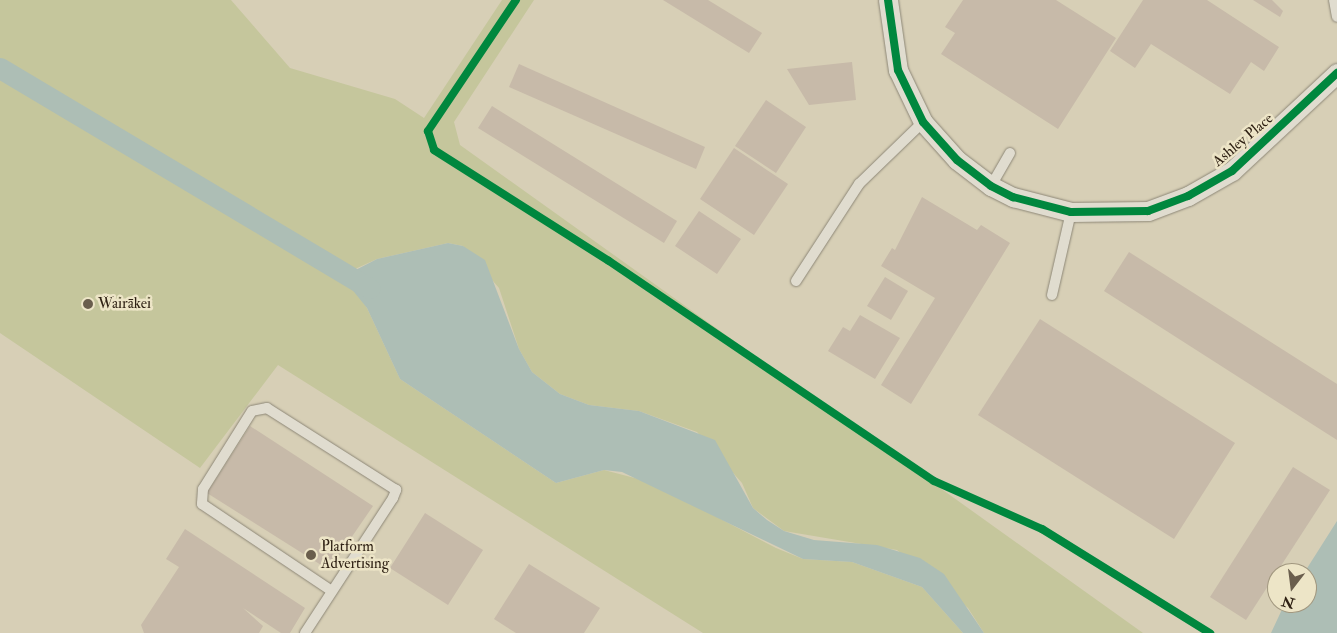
<!DOCTYPE html>
<html>
<head>
<meta charset="utf-8">
<style>
	body { margin:0 }
	#map { position:relative; width:1337px; height:633px; overflow:hidden; background:#d7cfb6; font-family:"IM FELL Double Pica",serif }
	div>[style] { position:absolute }
	[style*='--x'] { left:calc(var(--x)*1px); top:calc(var(--y)*1px); width:calc(var(--w)*1px); rotate:calc(var(--a)*1deg) }
	.green>* { inset:0; background:#c5c69c }
	.water>* { inset:0; background:#adbeb5 }
	.canal>* { height:21px; margin:-10.5px; padding:0 10.5px; transform-origin:10.5px; border-radius:10.5px; background:#adbeb5 }
	.building>* { inset:0; background:#c7baa9 }
	.roads { filter:drop-shadow(0 0 1px #8d8777) drop-shadow(0 0 1px #8d8777) }
	.lane>* { height:10px; margin:-5px; padding:0 5px; transform-origin:5px; border-radius:5px; background:#e0dccf }
	.street>* { height:19px; margin:-9.5px; padding:0 9.5px; transform-origin:9.5px; border-radius:9.5px; background:#e0dccf }
	.cycleway>* { height:8px; margin:-4px; padding:0 4px; transform-origin:4px; border-radius:4px; background:#00873e }
	.dots>* { width:14px; height:14px; translate:-50% -50%; box-sizing:border-box; border:2px solid #ede5c7; border-radius:50% }
	span { translate:-50% -50%; white-space:nowrap; text-align:center; line-height:1.15; -webkit-text-stroke:5px #ede5c7; paint-order:stroke }
	.street-label { font-size:15px; color:#2f2114 }
	.poi-label { font-size:15px; color:#2f2114 }
	.left { translate:0 -50%; text-align:left }
	.north { position:absolute; left:1267px; top:563px; width:50px; height:50px; box-sizing:border-box; background:#ede5c7; border:1px solid #a1977f; border-radius:50%; rotate:195deg; font-size:14px; font-weight:700; line-height:20px; text-align:center; color:#2f2114 }
	.north::after { content:''; display:block; margin:auto; width:18px; height:22px; background:#6a5e4d; clip-path:polygon(50% 0,100% 100%,50% 72%,0 100%) }
</style>
</head>
<body>
<div id="map">
	<div class="green">
		<div style="clip-path:polygon(0 0,231px 0,290px 68px,395px 99px,424px 118px,502px 0,534px 0,454px 122px,460px 145px,1143px 633px,984px 633px,968px 608px,897px 550px,784px 531px,753px 508px,742px 483px,697px 432px,639px 411px,589px 405px,560px 394px,532px 372px,519px 349px,499px 288px,463px 246px,448px 243px,377px 259px,344px 274px,367px 308px,400px 379px,556px 483px,604px 470px,650px 482px,776px 548px,803px 559px,852px 562px,922px 587px,963px 633px,703px 633px,278px 365px,200px 468px,0 333px)"></div>
	</div>
	<div class="water">
		<div style="clip-path:polygon(448px 243px,463px 246px,485px 260px,519px 349px,532px 372px,560px 394px,589px 405px,639px 411px,715px 440px,753px 508px,767px 520px,784px 531px,814px 540px,877px 545px,920px 558px,944px 574px,984px 633px,963px 633px,922px 587px,852px 562px,803px 559px,622px 472px,604px 470px,556px 483px,400px 379px,367px 308px,342px 277px,377px 259px)"></div>
		<div style="clip-path:polygon(1337px 521px,1337px 633px,1271px 633px,1285px 603px,1307px 603px,1304px 573px)"></div>
	</div>
	<div class="canal">
		<div style="--x:0;--y:68;--w:430;--a:30.8"></div>
	</div>
	<div class="building">
		<div style="clip-path:polygon(663px 0,708px 0,762px 33px,749px 53px)"></div>
		<div style="clip-path:polygon(963px 0,1056px 0,1116px 38px,1058px 129px,941px 54px,955px 33px,945px 27px)"></div>
		<div style="clip-path:polygon(1143px 0,1207px 0,1279px 47px,1264px 71px,1251px 62px,1230px 94px,1151px 44px,1135px 68px,1110px 51px)"></div>
		<div style="clip-path:polygon(1253px 0,1272px 0,1283px 11px,1280px 17px)"></div>
		<div style="clip-path:polygon(852px 62px,856px 100px,809px 105px,787px 69px)"></div>
		<div style="clip-path:polygon(519px 64px,705px 147px,696px 169px,509px 87px)"></div>
		<div style="clip-path:polygon(766px 100px,806px 127px,776px 173px,735px 146px)"></div>
		<div style="clip-path:polygon(492px 106px,677px 221px,664px 243px,478px 128px)"></div>
		<div style="clip-path:polygon(734px 148px,788px 184px,754px 235px,700px 199px)"></div>
		<div style="clip-path:polygon(922px 197px,977px 230px,981px 225px,1010px 243px,911px 404px,881px 385px,935px 298px,881px 266px,892px 248px,895px 250px)"></div>
		<div style="clip-path:polygon(699px 211px,741px 239px,717px 274px,675px 246px)"></div>
		<div style="clip-path:polygon(1129px 252px,1337px 384px,1337px 440px,1104px 291px)"></div>
		<div style="clip-path:polygon(885px 277px,908px 291px,891px 320px,867px 306px)"></div>
		<div style="clip-path:polygon(860px 315px,900px 338px,875px 379px,828px 351px,843px 327px,850px 331px)"></div>
		<div style="clip-path:polygon(1040px 319px,1235px 443px,1174px 539px,978px 415px)"></div>
		<div style="clip-path:polygon(250px 426px,373px 506px,329px 570px,207px 493px)"></div>
		<div style="clip-path:polygon(1293px 467px,1330px 490px,1246px 620px,1210px 597px)"></div>
		<div style="clip-path:polygon(425px 513px,483px 550px,448px 605px,390px 568px)"></div>
		<div style="clip-path:polygon(185px 529px,305px 608px,290px 633px,281px 633px,243px 608px,263px 626px,259px 633px,144px 633px,141px 625px,179px 567px,166px 559px)"></div>
		<div style="clip-path:polygon(529px 564px,600px 608px,584px 633px,516px 633px,494px 619px)"></div>
	</div>
	<div class="roads">
		<div class="lane">
			<div style="--x:1334;--y:0;--w:17;--a:80"></div>
			<div style="--x:991;--y:186;--w:38;--a:-60"></div>
			<div style="--x:796;--y:281;--w:116;--a:-57"></div>
			<div style="--x:859;--y:184;--w:89;--a:-44.1"></div>
			<div style="--x:1052;--y:295;--w:85;--a:-77.1"></div>
			<div style="--x:305;--y:633;--w:161;--a:-56.9"></div>
			<div style="--x:393;--y:498;--w:9;--a:-69"></div>
			<div style="--x:396;--y:490;--w:153;--a:-147.6"></div>
			<div style="--x:267;--y:408;--w:15;--a:169"></div>
			<div style="--x:252;--y:411;--w:92;--a:122.1"></div>
			<div style="--x:203;--y:489;--w:15;--a:94"></div>
			<div style="--x:202;--y:504;--w:156;--a:33.8"></div>
		</div>
		<div class="street">
			<div style="--x:888;--y:0;--w:71;--a:81.9"></div>
			<div style="--x:898;--y:70;--w:58;--a:64.3"></div>
			<div style="--x:923;--y:122;--w:51;--a:48.2"></div>
			<div style="--x:957;--y:160;--w:43;--a:37.4"></div>
			<div style="--x:991;--y:186;--w:25;--a:27"></div>
			<div style="--x:1013;--y:197;--w:60;--a:14.5"></div>
			<div style="--x:1071;--y:212;--w:77;--a:-0.7"></div>
			<div style="--x:1148;--y:211;--w:43;--a:-20.6"></div>
			<div style="--x:1188;--y:196;--w:51;--a:-29.6"></div>
			<div style="--x:1232;--y:171;--w:144;--a:-43"></div>
		</div>
	</div>
	<div class="cycleway">
		<div style="--x:516;--y:0;--w:158;--a:123.9"></div>
		<div style="--x:428;--y:131;--w:20;--a:72"></div>
		<div style="--x:434;--y:150;--w:207;--a:32.4"></div>
		<div style="--x:609;--y:261;--w:392;--a:34.1"></div>
		<div style="--x:934;--y:481;--w:118;--a:24"></div>
		<div style="--x:1042;--y:529;--w:198;--a:31.8"></div>
		<div style="--x:888;--y:0;--w:71;--a:81.9"></div>
		<div style="--x:898;--y:70;--w:58;--a:64.3"></div>
		<div style="--x:923;--y:122;--w:51;--a:48.2"></div>
		<div style="--x:957;--y:160;--w:43;--a:37.4"></div>
		<div style="--x:991;--y:186;--w:25;--a:27"></div>
		<div style="--x:1013;--y:197;--w:60;--a:14.5"></div>
		<div style="--x:1071;--y:212;--w:77;--a:-0.7"></div>
		<div style="--x:1148;--y:211;--w:43;--a:-20.6"></div>
		<div style="--x:1188;--y:196;--w:51;--a:-29.6"></div>
		<div style="--x:1232;--y:171;--w:144;--a:-43"></div>
	</div>
	<div class="dots">
		<div style="left:88px;top:304px;background:#6a5e4d"></div>
		<div style="left:311px;top:555px;background:#6a5e4d"></div>
	</div>
	<div class="street-label">
		<span style="left:1243px;top:140px;rotate:-40deg">Ashley Place</span>
	</div>
	<div class="poi-label">
		<span class="left" style="left:98px;top:304px">Wairākei</span>
		<span class="left" style="left:321px;top:555px">Platform<br>Advertising</span>
	</div>
	<div class="north">N</div>
</div>
</body>
</html>
